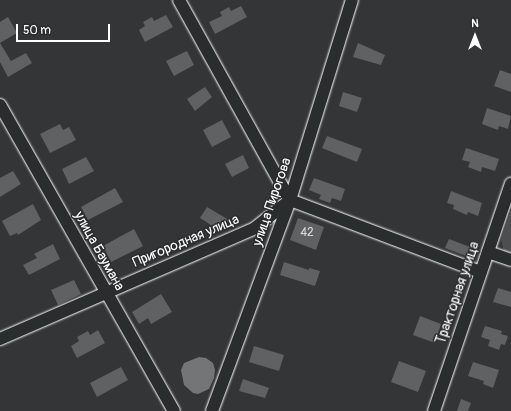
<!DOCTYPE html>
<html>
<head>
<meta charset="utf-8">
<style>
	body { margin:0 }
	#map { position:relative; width:511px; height:411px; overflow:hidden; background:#333536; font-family:Pangolin,sans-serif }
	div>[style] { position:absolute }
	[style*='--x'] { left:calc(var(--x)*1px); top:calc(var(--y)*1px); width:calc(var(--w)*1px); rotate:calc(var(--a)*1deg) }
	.green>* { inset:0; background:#4c4f50 }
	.water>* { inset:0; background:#737576 }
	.building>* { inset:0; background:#5f6162 }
	.roads { filter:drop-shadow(0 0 1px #fff) drop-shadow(0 0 1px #fff) }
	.minor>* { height:12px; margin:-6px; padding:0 6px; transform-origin:6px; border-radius:6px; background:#2a2d2e }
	span { translate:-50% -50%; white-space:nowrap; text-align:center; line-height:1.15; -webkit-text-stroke:3px #2a2d2e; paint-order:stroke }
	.number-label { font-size:12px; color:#d7d8d8 }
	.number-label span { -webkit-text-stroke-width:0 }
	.street-label { font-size:14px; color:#fff }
	.north { position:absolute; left:455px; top:16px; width:40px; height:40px; -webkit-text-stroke:3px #2a2d2e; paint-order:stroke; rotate:0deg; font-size:11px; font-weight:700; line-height:16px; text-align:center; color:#fff }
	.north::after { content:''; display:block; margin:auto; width:14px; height:18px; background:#fff; clip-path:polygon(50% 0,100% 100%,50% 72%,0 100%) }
	.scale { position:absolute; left:16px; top:24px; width:94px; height:18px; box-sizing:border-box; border:2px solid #fff; border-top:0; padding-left:5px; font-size:12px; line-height:14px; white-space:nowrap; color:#fff; -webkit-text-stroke:3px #2a2d2e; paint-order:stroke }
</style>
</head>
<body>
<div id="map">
	<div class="green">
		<div style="clip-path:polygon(511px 210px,511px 254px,504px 251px,501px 240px)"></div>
	</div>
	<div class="water">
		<div style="clip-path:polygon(199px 357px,206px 358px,213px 363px,215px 370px,214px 378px,209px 389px,198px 394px,193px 393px,184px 385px,181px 370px,184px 363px)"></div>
	</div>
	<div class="building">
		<div style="clip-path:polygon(241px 6px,247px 17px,215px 34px,209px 22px,222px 16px,220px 12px,229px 7px,231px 11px)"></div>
		<div style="clip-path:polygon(166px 15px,173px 27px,145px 42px,139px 30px,145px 26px,143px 22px,152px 17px,154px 21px)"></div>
		<div style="clip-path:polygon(8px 17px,17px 33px,0 43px,11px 61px,26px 53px,32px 63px,8px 77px,0 62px,0 22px)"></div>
		<div style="clip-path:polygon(358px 43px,385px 55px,381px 65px,353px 57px)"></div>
		<div style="clip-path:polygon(187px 51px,194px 65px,174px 76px,166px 61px)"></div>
		<div style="clip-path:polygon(500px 70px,511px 74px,511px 92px,494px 86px)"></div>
		<div style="clip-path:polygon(205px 87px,212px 97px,195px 111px,187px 99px)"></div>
		<div style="clip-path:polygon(343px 92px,362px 98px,357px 112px,339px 106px)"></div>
		<div style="clip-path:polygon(487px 108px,511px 116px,508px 129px,499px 126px,498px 130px,482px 124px)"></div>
		<div style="clip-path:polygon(222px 120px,231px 137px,212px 147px,203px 130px)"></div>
		<div style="clip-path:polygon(60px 124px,63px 130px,69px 127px,76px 140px,50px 153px,40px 134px)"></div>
		<div style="clip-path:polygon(327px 136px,362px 149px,357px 162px,322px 148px)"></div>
		<div style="clip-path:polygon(466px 148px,499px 159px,495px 171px,482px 167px,481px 172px,468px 167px,470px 162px,462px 160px)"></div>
		<div style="clip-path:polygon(243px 155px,249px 168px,232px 177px,225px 164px)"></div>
		<div style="clip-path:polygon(86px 157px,94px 171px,69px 184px,62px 169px)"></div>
		<div style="clip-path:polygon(13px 171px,21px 184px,0 197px,0 178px)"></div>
		<div style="clip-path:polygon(314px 178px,345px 189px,341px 201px,332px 198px,330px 203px,319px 199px,321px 195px,309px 190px)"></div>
		<div style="clip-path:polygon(115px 188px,123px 202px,88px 220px,81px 207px)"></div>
		<div style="clip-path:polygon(451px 191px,482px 203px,478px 216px,468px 212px,467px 215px,453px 209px,454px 205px,447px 203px)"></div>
		<div style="clip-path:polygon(33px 204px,41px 220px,18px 235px,17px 233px,10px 236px,2px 221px)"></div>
		<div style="clip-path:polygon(207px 207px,229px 220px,222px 232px,200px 218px)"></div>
		<div style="clip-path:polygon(298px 218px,324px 227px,316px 250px,290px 240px)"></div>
		<div style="clip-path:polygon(134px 229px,143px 246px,111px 262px,103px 246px)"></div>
		<div style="clip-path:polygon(449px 239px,470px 247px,466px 256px,445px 248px)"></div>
		<div style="clip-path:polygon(53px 244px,60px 259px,29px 275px,23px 265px,37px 258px,34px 254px)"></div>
		<div style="clip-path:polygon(284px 262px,309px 270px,309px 268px,320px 271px,315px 286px,280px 275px)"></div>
		<div style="clip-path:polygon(74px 280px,81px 294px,58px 305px,51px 290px)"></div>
		<div style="clip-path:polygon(498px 288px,511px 292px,511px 307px,493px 302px)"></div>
		<div style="clip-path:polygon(161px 294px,172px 312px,151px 324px,148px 318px,139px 324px,132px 312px)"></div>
		<div style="clip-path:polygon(420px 316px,441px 324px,435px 343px,413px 335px)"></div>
		<div style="clip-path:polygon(485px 326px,502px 331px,501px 334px,508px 336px,505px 345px,501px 344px,499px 350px,488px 346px,490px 340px,481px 337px)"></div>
		<div style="clip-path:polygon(98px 330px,105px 343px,77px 358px,71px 346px,79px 341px,77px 337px,88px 331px,90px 335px)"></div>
		<div style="clip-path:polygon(254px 346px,284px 355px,279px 371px,249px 362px)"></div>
		<div style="clip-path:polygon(399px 361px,426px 371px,418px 392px,391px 382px)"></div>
		<div style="clip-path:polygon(473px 362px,499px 370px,493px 388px,483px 384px,484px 381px,468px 376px)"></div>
		<div style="clip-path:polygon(121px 367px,128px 380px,97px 397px,90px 383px)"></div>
		<div style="clip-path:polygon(243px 379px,269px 388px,265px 398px,239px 391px)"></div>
		<div style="clip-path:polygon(461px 399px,471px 403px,468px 411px,457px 411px)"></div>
	</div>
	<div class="roads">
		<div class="minor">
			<div style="--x:179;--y:0;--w:229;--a:61"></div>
			<div style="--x:0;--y:105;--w:352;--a:60.4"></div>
			<div style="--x:290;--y:200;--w:204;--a:20.7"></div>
			<div style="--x:488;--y:252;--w:24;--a:19"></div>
			<div style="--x:0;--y:339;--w:278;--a:-23.5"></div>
			<div style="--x:255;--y:228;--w:43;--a:-38.5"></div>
			<div style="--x:212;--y:411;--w:225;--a:-69.7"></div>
			<div style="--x:290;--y:200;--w:209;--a:-72.8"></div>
			<div style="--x:434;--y:411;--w:240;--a:-71.3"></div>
		</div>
	</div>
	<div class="number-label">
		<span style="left:307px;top:233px">42</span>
	</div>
	<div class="street-label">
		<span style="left:272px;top:202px;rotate:-71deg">улица Пирогова</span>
		<span style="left:186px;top:241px;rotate:-23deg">Пригородная улица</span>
		<span style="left:99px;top:251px;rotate:61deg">улица Баумана</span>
		<span style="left:458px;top:293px;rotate:-71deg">Тракторная улица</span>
	</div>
	<div class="north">N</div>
	<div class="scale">50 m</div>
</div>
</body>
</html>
